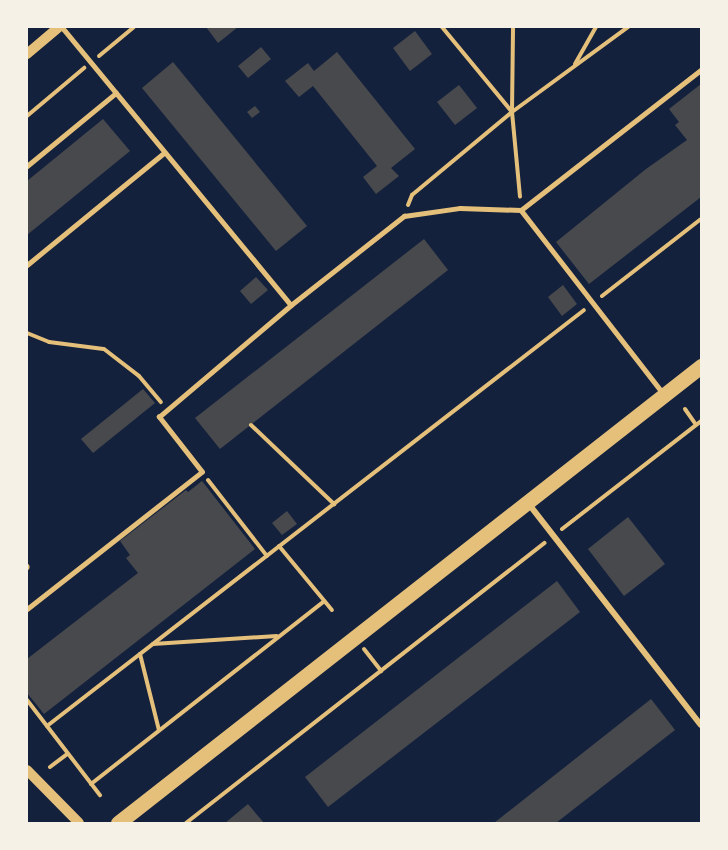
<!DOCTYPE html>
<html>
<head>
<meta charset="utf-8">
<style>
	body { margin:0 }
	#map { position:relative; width:728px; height:850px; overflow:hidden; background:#14213d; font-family:Overpass,sans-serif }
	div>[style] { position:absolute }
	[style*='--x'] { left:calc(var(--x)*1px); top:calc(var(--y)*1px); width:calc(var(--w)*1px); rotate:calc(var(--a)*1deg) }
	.building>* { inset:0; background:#48494c }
	.path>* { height:4px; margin:-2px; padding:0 2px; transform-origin:2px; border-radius:2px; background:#e5c07b }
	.service>* { height:4.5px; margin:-2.25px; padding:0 2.25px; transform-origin:2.25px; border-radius:2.25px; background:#e5c07b }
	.minor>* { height:6px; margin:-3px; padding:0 3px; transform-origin:3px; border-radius:3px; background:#e5c07b }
	.tertiary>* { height:10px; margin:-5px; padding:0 5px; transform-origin:5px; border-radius:5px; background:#e5c07b }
	.primary>* { height:15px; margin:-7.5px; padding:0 7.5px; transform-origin:7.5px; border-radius:7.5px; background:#e5c07b }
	span { translate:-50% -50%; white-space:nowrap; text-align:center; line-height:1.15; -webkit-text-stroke:5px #f6f1e7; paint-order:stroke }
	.frame { position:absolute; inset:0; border:28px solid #f6f1e7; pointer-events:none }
</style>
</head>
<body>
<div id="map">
	<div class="building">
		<div style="clip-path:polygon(206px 27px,238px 27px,218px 43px)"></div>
		<div style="clip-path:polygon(415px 31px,432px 54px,410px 71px,393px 48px)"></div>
		<div style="clip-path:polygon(261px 47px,271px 59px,248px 78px,238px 66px)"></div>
		<div style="clip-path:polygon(337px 52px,415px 149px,391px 168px,399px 176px,376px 194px,363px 177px,377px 166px,313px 86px,299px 97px,285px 81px,308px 63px,314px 71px)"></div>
		<div style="clip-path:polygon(173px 62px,307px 226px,276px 251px,142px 88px)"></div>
		<div style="clip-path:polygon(701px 84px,701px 197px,589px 284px,556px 242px,646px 169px,687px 140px,675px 125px,679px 122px,669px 109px)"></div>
		<div style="clip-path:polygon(459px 85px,477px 108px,455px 125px,437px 102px)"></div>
		<div style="clip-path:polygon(255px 106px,260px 112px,252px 118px,247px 112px)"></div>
		<div style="clip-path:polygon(103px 119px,130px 151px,27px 235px,27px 181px)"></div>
		<div style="clip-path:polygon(424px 239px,448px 270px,220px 449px,195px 418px)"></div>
		<div style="clip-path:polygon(256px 277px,268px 290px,251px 304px,240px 291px)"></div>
		<div style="clip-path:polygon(563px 285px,577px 304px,562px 316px,548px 297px)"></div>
		<div style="clip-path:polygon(143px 389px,155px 403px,93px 453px,81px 439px)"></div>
		<div style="clip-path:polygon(202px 481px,255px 549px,44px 714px,27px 693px,27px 659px,138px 573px,126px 558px,130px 555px,120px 541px,186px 490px,188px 492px)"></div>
		<div style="clip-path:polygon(287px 511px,297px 524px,282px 535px,272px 523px)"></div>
		<div style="clip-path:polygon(628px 517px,665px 564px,624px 596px,588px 549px)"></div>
		<div style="clip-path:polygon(557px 581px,580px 612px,328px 807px,305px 777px)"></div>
		<div style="clip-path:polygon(651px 699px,675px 730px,556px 823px,494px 823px)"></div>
		<div style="clip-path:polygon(248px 804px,264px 823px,225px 823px)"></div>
	</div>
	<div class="path">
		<div style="--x:442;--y:27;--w:110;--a:50.5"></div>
		<div style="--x:512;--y:112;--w:85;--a:84.6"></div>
		<div style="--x:99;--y:56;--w:45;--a:-39.6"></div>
		<div style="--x:575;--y:64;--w:43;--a:-60.4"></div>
		<div style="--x:512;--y:112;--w:85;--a:-89.3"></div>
		<div style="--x:27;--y:116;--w:75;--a:-40.1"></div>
		<div style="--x:408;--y:205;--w:11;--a:-68"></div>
		<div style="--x:412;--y:195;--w:130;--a:-39.7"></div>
		<div style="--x:512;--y:112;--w:144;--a:-36.2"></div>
		<div style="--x:602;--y:296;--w:125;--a:-37.9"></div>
		<div style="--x:27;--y:333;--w:24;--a:22"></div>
		<div style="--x:49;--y:342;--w:55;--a:7.3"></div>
		<div style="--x:104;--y:349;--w:44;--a:37.6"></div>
		<div style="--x:139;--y:376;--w:34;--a:50"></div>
		<div style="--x:685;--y:409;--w:19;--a:55"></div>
		<div style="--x:251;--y:425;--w:115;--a:43.6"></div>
		<div style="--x:208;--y:480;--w:96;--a:52.2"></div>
		<div style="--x:562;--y:529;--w:176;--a:-37.8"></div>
		<div style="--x:279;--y:546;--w:83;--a:50.4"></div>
		<div style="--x:153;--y:644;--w:124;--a:-3.7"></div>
		<div style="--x:364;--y:649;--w:28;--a:52"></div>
		<div style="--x:140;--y:654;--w:78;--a:76"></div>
		<div style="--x:27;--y:700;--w:120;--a:52.5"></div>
		<div style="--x:47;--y:726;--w:679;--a:-37.76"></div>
		<div style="--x:50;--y:767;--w:21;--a:-37"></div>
		<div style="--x:91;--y:784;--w:296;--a:-38.1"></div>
		<div style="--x:186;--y:823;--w:455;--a:-38"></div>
	</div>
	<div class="service">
		<div style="--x:62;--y:27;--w:360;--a:50.5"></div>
		<div style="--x:27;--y:166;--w:115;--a:-39.4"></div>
		<div style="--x:521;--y:210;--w:232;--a:52.2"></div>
		<div style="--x:27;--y:265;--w:177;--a:-39.3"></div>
		<div style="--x:27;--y:566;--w:1;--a:90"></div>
		<div style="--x:27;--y:609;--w:222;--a:-38.1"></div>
		<div style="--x:202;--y:472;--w:70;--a:-128"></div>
		<div style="--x:159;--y:417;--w:173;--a:-40.3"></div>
		<div style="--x:291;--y:305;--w:144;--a:-38.2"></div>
		<div style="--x:404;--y:216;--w:57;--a:-8.1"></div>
		<div style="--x:460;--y:208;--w:61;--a:1.9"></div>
		<div style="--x:521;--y:210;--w:228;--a:-37.9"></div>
	</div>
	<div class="minor">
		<div style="--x:528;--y:503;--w:281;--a:52.1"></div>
	</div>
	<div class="tertiary">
		<div style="--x:27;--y:54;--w:42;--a:-40.2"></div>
		<div style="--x:27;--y:770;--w:74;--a:45.5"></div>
	</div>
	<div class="primary">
		<div style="--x:118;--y:823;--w:741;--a:-38.09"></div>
	</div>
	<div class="frame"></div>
</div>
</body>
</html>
